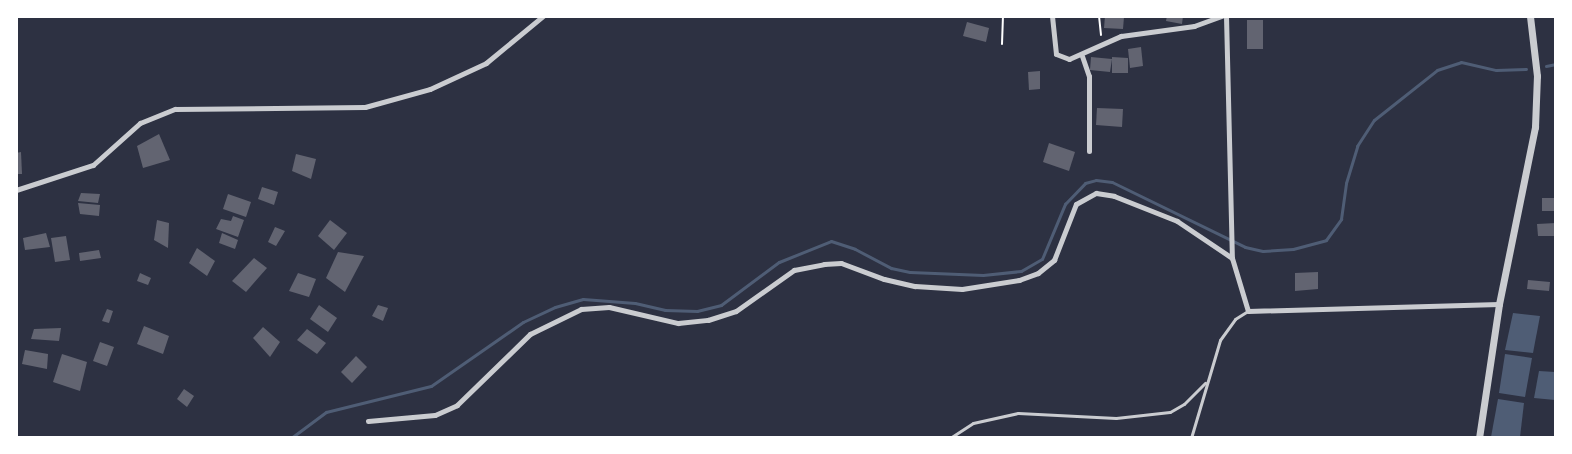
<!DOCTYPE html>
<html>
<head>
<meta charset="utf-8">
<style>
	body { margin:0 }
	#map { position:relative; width:1572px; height:454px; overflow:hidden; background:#2d3142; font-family:Roboto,sans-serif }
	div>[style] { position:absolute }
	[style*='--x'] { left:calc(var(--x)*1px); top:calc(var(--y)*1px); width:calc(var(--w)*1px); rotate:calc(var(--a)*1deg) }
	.water>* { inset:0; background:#4f5d75 }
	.stream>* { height:3px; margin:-1.5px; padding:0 1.5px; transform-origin:1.5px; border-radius:1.5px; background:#4f5d75 }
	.building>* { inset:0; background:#626471 }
	.path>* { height:2px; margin:-1px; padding:0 1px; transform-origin:1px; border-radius:1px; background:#fff }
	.service>* { height:3px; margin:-1.5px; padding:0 1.5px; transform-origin:1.5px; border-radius:1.5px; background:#caccd0 }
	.minor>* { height:5px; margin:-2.5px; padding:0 2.5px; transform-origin:2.5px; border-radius:2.5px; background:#caccd0 }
	.tertiary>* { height:7px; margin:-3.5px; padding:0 3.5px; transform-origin:3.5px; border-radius:3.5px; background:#caccd0 }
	span { translate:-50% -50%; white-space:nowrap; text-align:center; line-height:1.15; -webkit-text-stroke:4.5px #fff; paint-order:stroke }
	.frame { position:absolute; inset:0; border:18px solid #fff; pointer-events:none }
</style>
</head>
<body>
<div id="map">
	<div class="water">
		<div style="clip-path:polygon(1513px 313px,1540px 316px,1533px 353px,1505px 350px)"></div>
		<div style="clip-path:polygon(1505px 354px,1532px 358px,1525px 397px,1499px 393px)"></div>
		<div style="clip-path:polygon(1539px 371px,1555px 372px,1555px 400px,1534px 398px)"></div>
		<div style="clip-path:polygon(1498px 399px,1524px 403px,1520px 437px,1491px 437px)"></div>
	</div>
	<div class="stream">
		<div style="--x:1546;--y:66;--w:10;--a:-11"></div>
		<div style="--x:291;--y:438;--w:44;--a:-36.6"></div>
		<div style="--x:326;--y:412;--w:108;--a:-13.9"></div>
		<div style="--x:431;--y:386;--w:112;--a:-34.8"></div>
		<div style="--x:523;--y:322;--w:35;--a:-25"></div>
		<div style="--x:555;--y:307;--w:29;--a:-16"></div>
		<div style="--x:583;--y:299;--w:52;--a:4.4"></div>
		<div style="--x:635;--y:303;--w:31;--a:13"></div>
		<div style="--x:665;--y:310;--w:32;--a:2"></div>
		<div style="--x:697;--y:311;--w:25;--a:-14"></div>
		<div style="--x:721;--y:305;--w:72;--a:-36.6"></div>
		<div style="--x:779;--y:262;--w:56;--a:-22"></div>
		<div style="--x:831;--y:241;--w:25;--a:18"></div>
		<div style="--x:855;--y:249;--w:41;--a:27.8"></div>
		<div style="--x:891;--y:268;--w:19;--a:12"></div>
		<div style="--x:910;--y:272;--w:73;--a:2.4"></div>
		<div style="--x:983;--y:275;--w:38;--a:-6"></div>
		<div style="--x:1021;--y:271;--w:24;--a:-30"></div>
		<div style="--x:1042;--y:259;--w:60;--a:-67.3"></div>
		<div style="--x:1065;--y:204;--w:29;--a:-46"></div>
		<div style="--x:1085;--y:183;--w:11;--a:-15"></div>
		<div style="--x:1096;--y:180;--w:16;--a:7"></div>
		<div style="--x:1112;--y:182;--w:148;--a:26"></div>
		<div style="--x:1245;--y:247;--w:18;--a:13"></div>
		<div style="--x:1263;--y:251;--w:30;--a:-4"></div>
		<div style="--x:1293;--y:249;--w:34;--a:-15"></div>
		<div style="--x:1326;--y:240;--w:26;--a:-54"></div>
		<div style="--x:1341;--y:219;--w:36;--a:-82"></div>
		<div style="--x:1346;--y:183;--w:39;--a:-73"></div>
		<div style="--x:1357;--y:146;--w:31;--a:-57"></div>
		<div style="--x:1374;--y:120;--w:80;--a:-38.4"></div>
		<div style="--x:1437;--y:70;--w:25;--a:-18"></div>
		<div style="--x:1461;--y:62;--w:36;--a:13"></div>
		<div style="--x:1496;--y:70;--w:30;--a:-2"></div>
	</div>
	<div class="building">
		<div style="clip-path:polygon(1105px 16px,1124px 17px,1123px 29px,1104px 28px)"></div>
		<div style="clip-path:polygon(1167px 16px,1183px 16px,1182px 24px,1166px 21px)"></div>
		<div style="clip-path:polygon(1247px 20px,1263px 20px,1263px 49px,1247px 49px)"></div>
		<div style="clip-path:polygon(967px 22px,989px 28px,986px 42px,963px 36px)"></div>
		<div style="clip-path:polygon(1141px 47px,1143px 66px,1130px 68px,1128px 49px)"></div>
		<div style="clip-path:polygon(1091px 57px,1112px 59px,1110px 72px,1090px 70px)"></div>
		<div style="clip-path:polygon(1112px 57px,1128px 58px,1128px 73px,1112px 73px)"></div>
		<div style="clip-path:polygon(1040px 71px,1040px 89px,1029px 90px,1028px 72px)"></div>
		<div style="clip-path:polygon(1097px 108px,1123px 109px,1122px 127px,1096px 125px)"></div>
		<div style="clip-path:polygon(159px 134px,170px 160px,143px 168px,137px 146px)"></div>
		<div style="clip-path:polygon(1049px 143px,1075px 152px,1069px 171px,1043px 162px)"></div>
		<div style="clip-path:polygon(21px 152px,22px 174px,16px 174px,16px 153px)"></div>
		<div style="clip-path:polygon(296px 154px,316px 159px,311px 179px,292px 171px)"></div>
		<div style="clip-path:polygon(262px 187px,278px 192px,274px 205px,258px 199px)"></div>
		<div style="clip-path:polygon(81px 193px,100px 194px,98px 203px,78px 201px)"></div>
		<div style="clip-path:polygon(228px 194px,251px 202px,246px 217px,223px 209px)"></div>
		<div style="clip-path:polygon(1542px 198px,1556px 198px,1556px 211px,1542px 211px)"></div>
		<div style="clip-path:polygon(78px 203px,100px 205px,99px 216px,80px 214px)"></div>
		<div style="clip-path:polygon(233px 216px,244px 220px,238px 237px,216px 229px,221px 219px,231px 221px)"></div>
		<div style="clip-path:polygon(157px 220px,169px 223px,168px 248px,154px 240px)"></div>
		<div style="clip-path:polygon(330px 220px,347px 233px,334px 250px,318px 236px)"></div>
		<div style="clip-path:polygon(1556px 223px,1556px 236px,1538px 236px,1537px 224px)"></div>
		<div style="clip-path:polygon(275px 227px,285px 231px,276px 246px,268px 242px)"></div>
		<div style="clip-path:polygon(46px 233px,50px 247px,25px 250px,23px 238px)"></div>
		<div style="clip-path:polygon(222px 233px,238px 240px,235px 249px,219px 243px)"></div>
		<div style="clip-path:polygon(66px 236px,70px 260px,55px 262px,51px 238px)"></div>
		<div style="clip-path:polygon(197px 248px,215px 261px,207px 276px,189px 263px)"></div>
		<div style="clip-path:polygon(99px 250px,101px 258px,80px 261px,79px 253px)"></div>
		<div style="clip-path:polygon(338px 252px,364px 256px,345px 292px,326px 278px)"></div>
		<div style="clip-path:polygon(254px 258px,267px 268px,246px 292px,232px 281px)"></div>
		<div style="clip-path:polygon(1318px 272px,1318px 289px,1295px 291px,1295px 273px)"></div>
		<div style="clip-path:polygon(140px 273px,151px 278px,148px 285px,137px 281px)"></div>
		<div style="clip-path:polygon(298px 273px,316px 279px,309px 297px,289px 291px)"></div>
		<div style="clip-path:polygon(1528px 280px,1550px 282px,1549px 291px,1527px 289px)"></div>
		<div style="clip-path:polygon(319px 305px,337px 318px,328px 332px,310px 319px)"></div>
		<div style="clip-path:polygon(378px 305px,388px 308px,383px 321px,372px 316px)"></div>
		<div style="clip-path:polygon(107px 309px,113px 311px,109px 323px,102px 321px)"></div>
		<div style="clip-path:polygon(144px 326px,169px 336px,163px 354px,137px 344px)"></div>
		<div style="clip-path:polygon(263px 327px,280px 342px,270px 357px,253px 338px)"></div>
		<div style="clip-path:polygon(61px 328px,59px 341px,31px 339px,34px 329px)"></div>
		<div style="clip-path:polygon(307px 329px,326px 343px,317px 354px,297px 340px)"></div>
		<div style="clip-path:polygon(100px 342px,114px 347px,107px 366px,93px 361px)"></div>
		<div style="clip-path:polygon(25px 350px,48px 354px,47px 369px,22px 364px)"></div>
		<div style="clip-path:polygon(62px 354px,87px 362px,80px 391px,53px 382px)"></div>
		<div style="clip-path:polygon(356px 356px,367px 367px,352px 383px,341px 372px)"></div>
		<div style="clip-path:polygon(184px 389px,194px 396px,187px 407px,177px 399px)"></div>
	</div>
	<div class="path">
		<div style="--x:1099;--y:16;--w:19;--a:84"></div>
		<div style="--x:1002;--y:44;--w:28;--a:-88"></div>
	</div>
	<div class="service">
		<div style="--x:950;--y:438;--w:27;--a:-33"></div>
		<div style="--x:973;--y:423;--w:46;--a:-12.5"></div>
		<div style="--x:1018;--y:413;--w:98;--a:2.9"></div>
		<div style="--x:1116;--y:418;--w:54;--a:-6.3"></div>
		<div style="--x:1170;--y:412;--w:16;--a:-30"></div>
		<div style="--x:1184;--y:404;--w:30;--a:-45"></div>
		<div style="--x:1191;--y:438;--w:102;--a:-73.5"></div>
		<div style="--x:1220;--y:340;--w:26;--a:-54"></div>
		<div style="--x:1235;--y:319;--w:15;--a:-32"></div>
	</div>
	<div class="minor">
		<div style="--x:1052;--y:16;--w:38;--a:84"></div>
		<div style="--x:1056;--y:54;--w:14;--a:21"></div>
		<div style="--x:1069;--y:59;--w:57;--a:-23.9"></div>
		<div style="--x:1121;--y:36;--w:74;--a:-7.8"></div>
		<div style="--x:1194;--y:26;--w:30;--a:-20"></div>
		<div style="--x:1226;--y:16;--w:242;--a:88.6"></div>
		<div style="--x:1082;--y:56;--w:21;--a:71"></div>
		<div style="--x:1089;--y:76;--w:75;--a:90"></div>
		<div style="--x:16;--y:190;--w:81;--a:-18"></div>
		<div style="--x:93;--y:165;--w:63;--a:-41.8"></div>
		<div style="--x:140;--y:123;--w:38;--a:-22"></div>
		<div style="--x:175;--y:109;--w:190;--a:-0.6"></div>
		<div style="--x:365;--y:107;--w:67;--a:-15.5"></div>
		<div style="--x:430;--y:89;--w:62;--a:-24.9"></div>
		<div style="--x:486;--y:63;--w:74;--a:-39.5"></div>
		<div style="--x:368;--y:421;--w:67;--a:-5.1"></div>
		<div style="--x:435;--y:415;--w:24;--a:-24"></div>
		<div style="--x:457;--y:405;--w:102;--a:-44.2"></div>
		<div style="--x:530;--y:334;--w:57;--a:-26.1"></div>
		<div style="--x:581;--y:309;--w:28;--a:-4"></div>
		<div style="--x:609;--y:307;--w:71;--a:13.1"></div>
		<div style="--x:678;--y:323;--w:30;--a:-6"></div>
		<div style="--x:708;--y:320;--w:29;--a:-18"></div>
		<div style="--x:736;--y:311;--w:71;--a:-35.3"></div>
		<div style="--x:794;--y:270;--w:31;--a:-11"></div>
		<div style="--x:824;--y:264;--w:17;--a:-3"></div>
		<div style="--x:841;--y:263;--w:46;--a:20.4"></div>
		<div style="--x:884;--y:279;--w:32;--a:13"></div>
		<div style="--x:915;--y:286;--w:47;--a:3.7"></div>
		<div style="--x:962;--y:289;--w:58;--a:-9"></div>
		<div style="--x:1019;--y:280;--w:20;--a:-20"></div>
		<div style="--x:1038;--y:273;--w:21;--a:-39"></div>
		<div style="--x:1054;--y:260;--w:60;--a:-68.6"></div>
		<div style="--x:1076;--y:204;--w:23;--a:-29"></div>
		<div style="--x:1096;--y:193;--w:18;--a:9"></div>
		<div style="--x:1114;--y:196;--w:68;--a:21.6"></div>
		<div style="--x:1177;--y:221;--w:66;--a:33.9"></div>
		<div style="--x:1232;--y:258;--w:55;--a:73.2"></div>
		<div style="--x:1248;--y:311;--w:251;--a:-1.6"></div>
	</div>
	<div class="tertiary">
		<div style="--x:1479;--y:438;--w:135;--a:-81.5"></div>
		<div style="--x:1499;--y:304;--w:181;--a:-78.5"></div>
		<div style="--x:1535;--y:127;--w:51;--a:-87.8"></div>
		<div style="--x:1537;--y:76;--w:60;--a:-96.7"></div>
	</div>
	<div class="frame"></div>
</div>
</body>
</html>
